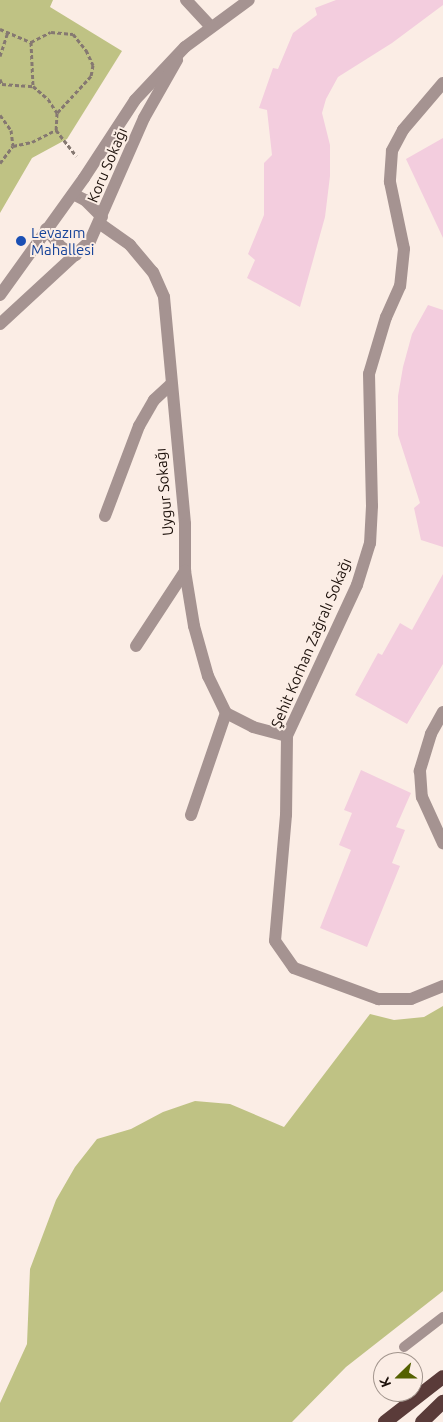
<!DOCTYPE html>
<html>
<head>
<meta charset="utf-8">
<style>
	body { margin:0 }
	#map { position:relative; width:443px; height:1422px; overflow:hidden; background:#fbede5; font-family:Ubuntu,sans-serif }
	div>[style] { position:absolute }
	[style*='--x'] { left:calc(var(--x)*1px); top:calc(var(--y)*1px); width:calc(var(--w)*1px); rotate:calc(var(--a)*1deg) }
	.green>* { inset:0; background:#bfc284 }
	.building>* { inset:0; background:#f3cdde }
	.path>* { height:3px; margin-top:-1.5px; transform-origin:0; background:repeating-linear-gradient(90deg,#857871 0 4px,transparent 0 6.5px) }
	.service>* { height:10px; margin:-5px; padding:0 5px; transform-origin:5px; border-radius:5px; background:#a59391 }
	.minor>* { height:12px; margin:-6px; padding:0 6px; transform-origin:6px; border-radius:6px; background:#a59391 }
	.tertiary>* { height:12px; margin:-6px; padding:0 6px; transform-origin:6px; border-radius:6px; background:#a59391 }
	.trunk>* { height:14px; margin:-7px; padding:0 7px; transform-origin:7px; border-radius:7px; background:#5a3b39 }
	.dots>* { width:14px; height:14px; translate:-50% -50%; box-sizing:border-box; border:2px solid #fbede5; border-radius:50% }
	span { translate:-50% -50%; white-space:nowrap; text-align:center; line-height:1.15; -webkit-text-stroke:4px #fbede5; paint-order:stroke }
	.street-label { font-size:15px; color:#1c100a }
	.transit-label { font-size:15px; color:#164399 }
	.left { translate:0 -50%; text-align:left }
	.north { position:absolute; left:373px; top:1352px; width:50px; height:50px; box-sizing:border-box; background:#fbede5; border:1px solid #a2958d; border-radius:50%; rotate:248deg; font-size:14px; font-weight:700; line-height:20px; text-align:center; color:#1c100a }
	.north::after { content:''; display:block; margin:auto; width:18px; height:22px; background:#556101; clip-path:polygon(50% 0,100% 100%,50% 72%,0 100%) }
</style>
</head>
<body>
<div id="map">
	<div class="green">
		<div style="clip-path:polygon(0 0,53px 0,50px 7px,122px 51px,67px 139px,32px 158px,0 213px)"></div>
		<div style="clip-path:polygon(443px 1006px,443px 1291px,346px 1367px,292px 1422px,0 1422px,0 1403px,27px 1344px,30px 1269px,56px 1200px,75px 1167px,97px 1139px,131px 1129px,163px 1112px,195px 1101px,230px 1104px,284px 1127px,370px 1014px,394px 1020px,424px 1017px)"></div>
	</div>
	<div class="building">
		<div style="clip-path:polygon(336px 0,443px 0,443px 5px,392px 43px,338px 77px,326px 99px,322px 113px,330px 145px,330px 176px,325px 217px,300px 307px,247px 278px,255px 260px,248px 254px,264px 215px,264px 163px,272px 155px,267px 110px,259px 108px,273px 68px,278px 69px,293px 33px,317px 15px,315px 8px)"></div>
		<div style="clip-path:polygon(443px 138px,443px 238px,406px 159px)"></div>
		<div style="clip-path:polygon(428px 305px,443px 310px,443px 547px,421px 540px,414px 508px,420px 503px,398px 435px,398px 396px,403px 367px,412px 334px)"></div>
		<div style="clip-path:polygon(443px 574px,443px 664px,407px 724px,355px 695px,378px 653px,382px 655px,400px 623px,412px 630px)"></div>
		<div style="clip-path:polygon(361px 770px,411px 793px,396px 827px,405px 830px,392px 863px,400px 866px,367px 947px,320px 928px,351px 850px,339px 845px,352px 813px,344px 810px)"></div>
	</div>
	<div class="path">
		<div style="--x:0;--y:29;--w:34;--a:23"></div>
		<div style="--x:31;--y:42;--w:22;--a:-27"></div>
		<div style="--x:51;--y:32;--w:22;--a:5"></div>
		<div style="--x:73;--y:34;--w:21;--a:51"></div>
		<div style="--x:86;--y:50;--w:17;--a:65"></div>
		<div style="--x:93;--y:65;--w:11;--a:100"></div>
		<div style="--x:91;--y:76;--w:50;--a:132.6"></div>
		<div style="--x:57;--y:113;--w:17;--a:93"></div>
		<div style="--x:56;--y:130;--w:33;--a:52"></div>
		<div style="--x:31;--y:42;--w:44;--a:87.4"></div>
		<div style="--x:0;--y:56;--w:25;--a:-72"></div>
		<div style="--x:0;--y:79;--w:5;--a:68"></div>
		<div style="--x:2;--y:84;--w:31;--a:4"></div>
		<div style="--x:33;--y:86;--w:20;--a:41"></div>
		<div style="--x:48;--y:99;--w:17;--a:57"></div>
		<div style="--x:0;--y:115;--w:19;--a:54"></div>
		<div style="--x:11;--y:130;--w:16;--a:83"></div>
		<div style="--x:0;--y:163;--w:21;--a:-53"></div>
		<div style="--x:13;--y:146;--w:19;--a:-12"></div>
		<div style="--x:32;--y:142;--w:27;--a:-27"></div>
	</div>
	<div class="service">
		<div style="--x:404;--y:1347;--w:49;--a:-37.6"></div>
	</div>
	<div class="minor">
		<div style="--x:186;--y:0;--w:35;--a:47"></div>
		<div style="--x:443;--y:83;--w:62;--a:130.4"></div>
		<div style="--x:403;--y:130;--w:24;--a:118"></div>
		<div style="--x:392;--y:151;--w:31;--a:94"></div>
		<div style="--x:390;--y:182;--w:68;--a:78.2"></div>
		<div style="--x:404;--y:249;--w:37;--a:96"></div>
		<div style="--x:400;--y:286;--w:34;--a:114"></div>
		<div style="--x:386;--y:317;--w:59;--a:106.6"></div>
		<div style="--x:369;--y:374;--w:132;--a:88.7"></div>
		<div style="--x:372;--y:506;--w:37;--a:93"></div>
		<div style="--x:370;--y:543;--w:44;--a:107.2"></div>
		<div style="--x:357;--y:585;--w:166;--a:114.9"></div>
		<div style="--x:287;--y:736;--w:79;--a:90.7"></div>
		<div style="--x:286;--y:815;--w:126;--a:95"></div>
		<div style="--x:275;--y:941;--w:33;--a:55"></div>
		<div style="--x:294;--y:968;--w:90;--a:20.3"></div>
		<div style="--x:378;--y:999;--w:33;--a:0"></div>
		<div style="--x:411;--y:999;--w:35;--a:-22"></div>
		<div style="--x:99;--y:223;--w:38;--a:35"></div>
		<div style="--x:130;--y:245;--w:35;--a:50"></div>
		<div style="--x:153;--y:272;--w:27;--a:66"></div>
		<div style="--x:164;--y:297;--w:228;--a:84.7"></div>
		<div style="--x:185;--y:524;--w:47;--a:90"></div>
		<div style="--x:185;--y:571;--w:56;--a:80.7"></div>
		<div style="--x:194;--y:626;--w:52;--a:74.4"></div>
		<div style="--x:208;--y:676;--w:41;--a:64.1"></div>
		<div style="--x:226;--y:713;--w:30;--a:27"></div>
		<div style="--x:253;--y:727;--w:35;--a:15"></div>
		<div style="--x:105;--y:516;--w:96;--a:-69.3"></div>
		<div style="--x:139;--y:426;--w:30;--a:-60"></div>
		<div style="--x:154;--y:400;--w:23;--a:-43"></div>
		<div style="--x:136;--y:646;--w:90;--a:-56.8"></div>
		<div style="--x:443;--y:712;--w:25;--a:119"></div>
		<div style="--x:431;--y:734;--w:39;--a:107"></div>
		<div style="--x:420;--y:771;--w:26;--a:86"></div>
		<div style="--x:422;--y:797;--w:51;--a:65.5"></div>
		<div style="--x:191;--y:815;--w:108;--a:-71.1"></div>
	</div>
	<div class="tertiary">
		<div style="--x:73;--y:194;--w:13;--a:27"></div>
		<div style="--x:85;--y:200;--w:24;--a:45"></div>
		<div style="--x:46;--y:229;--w:23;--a:50"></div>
		<div style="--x:61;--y:247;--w:17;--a:28"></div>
		<div style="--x:0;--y:295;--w:144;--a:-54.3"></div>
		<div style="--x:84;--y:178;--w:93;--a:-56.8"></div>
		<div style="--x:135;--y:100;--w:73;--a:-46.7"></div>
		<div style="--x:185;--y:47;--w:79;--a:-36.3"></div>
		<div style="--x:0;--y:324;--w:122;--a:-42.7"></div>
		<div style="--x:90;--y:241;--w:134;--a:-66.3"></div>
		<div style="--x:144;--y:118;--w:67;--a:-60.4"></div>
	</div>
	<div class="trunk">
		<div style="--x:385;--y:1422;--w:73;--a:-37.8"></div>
		<div style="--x:422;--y:1422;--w:29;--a:-44"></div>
	</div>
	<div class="dots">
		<div style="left:21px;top:241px;background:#1a4fb4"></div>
	</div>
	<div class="street-label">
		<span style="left:107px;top:165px;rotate:-67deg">Koru Sokağı</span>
		<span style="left:164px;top:492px;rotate:-95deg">Uygur Sokağı</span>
		<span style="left:311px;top:643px;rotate:-67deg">Şehit Korhan Zağralı Sokağı</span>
	</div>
	<div class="transit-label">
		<span class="left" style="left:31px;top:241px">Levazım<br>Mahallesi</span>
	</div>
	<div class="north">K</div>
</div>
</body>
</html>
